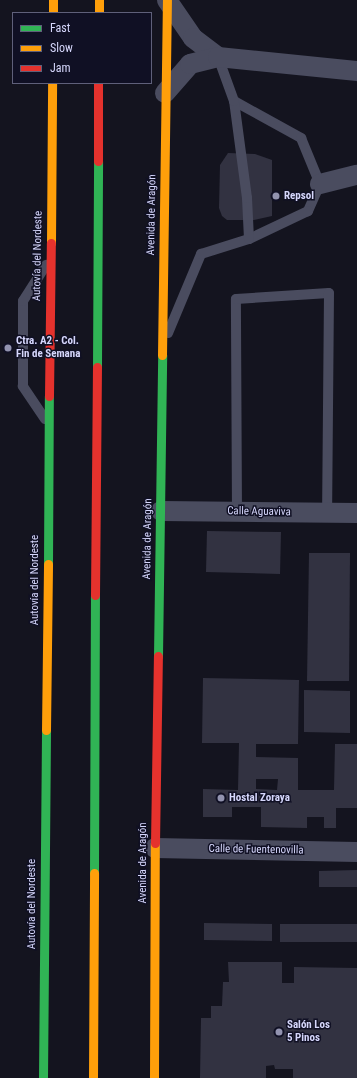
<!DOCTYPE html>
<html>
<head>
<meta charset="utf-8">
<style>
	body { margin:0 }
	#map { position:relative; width:357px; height:1078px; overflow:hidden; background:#14141f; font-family:"Roboto Condensed",sans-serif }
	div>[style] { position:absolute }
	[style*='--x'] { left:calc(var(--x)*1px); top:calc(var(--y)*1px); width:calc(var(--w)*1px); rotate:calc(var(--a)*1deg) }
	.building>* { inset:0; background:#323241 }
	.lane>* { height:10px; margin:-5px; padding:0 5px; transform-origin:5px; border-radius:5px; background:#4a4c5f }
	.street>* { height:20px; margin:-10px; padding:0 10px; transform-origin:10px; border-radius:10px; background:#4a4c5f }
	.fast>* { height:9px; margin:-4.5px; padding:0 4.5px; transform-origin:4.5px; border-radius:4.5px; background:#30b455 }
	.slow>* { height:9px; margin:-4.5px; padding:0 4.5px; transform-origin:4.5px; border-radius:4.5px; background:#ff9f0a }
	.jam>* { height:9px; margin:-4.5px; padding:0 4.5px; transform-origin:4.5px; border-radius:4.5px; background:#e5322d }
	.dots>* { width:11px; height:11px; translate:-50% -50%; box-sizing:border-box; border:2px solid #101024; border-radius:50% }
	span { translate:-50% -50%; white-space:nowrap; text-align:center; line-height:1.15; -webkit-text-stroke:3px #101024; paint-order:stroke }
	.poi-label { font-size:11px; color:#d6d7fc; font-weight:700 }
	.left { translate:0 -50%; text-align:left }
	.street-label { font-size:11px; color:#d6d7fc }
	.legend { position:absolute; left:12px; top:12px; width:140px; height:72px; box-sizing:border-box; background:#101024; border:1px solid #5f607a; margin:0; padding:5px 7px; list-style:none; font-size:12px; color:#d6d7fc }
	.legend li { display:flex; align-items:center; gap:8px; height:20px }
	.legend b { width:20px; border:1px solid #5f607a }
</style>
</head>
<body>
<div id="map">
	<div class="building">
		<div style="clip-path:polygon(228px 153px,255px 154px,272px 160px,272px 216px,254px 220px,227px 220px,222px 216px,219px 208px,220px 165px)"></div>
		<div style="clip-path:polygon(207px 531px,281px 532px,280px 574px,206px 572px)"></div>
		<div style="clip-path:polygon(309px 553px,350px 553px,349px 681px,307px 681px)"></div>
		<div style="clip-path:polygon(evenodd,203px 678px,299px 680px,298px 744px,256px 744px,256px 757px,298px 758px,298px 790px,334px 790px,335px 744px,357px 744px,357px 808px,336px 808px,336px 828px,324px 828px,324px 817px,307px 817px,307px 828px,261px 827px,261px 807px,232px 807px,232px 817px,203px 817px,203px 789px,238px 790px,239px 743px,202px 743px,203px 678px,256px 779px,278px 779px,277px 790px,256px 789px,256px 779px)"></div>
		<div style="clip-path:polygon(304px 690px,350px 691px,350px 733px,304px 732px)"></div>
		<div style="clip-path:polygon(357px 870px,357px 887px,319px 887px,319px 871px)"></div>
		<div style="clip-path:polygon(204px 923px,272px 924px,272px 941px,204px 940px)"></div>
		<div style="clip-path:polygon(280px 924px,357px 924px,357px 942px,280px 942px)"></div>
		<div style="clip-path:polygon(228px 962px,282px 962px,282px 983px,294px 983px,294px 967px,357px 968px,357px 1078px,293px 1078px,293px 1069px,275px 1069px,274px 1065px,266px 1066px,266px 1078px,200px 1078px,201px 1018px,211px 1018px,211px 1006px,222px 1006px,223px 982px,229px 982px)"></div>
	</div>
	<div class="lane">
		<div style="--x:234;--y:101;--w:77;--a:28.9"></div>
		<div style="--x:301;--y:138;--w:50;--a:67.6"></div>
		<div style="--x:320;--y:184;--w:30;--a:114"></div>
		<div style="--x:308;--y:211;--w:65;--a:154.6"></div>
		<div style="--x:168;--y:333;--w:86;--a:-67.3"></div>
		<div style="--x:201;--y:254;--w:50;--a:-17.4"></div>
		<div style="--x:249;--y:239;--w:41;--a:-92.8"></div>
		<div style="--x:247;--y:198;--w:98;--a:-97.6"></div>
		<div style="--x:234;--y:101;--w:47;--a:-110"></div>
		<div style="--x:45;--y:419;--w:40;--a:-124"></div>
		<div style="--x:23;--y:386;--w:85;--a:-90"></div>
		<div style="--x:23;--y:301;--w:43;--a:-57.4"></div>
		<div style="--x:237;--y:512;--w:213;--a:-90.3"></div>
		<div style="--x:236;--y:299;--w:93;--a:-3.7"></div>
		<div style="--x:329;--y:293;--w:220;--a:90.5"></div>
	</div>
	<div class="street">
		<div style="--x:167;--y:0;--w:46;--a:55.6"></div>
		<div style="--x:193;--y:38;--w:31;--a:37"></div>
		<div style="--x:165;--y:93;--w:38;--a:-49"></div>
		<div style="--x:190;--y:64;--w:29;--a:-14"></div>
		<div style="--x:218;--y:57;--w:140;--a:5.8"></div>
		<div style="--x:320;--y:184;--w:38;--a:-14"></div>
		<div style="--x:161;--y:511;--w:196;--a:0.6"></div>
		<div style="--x:155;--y:848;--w:202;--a:1.1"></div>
	</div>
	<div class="fast">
		<div style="--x:97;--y:367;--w:206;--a:-89.7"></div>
		<div style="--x:48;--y:564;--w:168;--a:-89.7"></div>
		<div style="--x:158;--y:656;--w:301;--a:-89.2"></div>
		<div style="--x:94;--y:873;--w:278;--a:-89.8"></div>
		<div style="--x:43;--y:1078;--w:348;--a:-89.5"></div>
	</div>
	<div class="slow">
		<div style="--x:53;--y:0;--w:13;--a:90"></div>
		<div style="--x:99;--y:0;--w:13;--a:90"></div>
		<div style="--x:51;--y:243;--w:160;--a:-89.6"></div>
		<div style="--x:162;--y:355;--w:355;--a:-89.2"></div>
		<div style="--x:46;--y:730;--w:166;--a:-89.3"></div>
		<div style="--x:93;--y:1078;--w:205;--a:-89.7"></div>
		<div style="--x:154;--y:1078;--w:235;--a:-89.8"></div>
	</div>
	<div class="jam">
		<div style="--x:98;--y:161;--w:78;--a:-90"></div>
		<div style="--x:49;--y:396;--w:153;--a:-89.3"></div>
		<div style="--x:95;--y:595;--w:228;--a:-89.5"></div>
		<div style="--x:155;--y:843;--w:187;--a:-89.1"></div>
	</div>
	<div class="dots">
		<div style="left:276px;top:196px;background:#9293af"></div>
		<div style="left:8px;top:348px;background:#9293af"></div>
		<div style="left:221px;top:798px;background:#9293af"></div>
		<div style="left:279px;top:1032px;background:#9293af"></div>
	</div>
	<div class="poi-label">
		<span class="left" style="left:284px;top:196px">Repsol</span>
		<span class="left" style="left:16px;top:348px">Ctra. A2 - Col.<br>Fin de Semana</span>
		<span class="left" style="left:229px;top:798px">Hostal Zoraya</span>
		<span class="left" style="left:287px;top:1032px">Salón Los<br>5 Pinos</span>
	</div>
	<div class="street-label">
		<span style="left:152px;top:215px;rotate:-89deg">Avenida de Aragón</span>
		<span style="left:38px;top:256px;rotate:-89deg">Autovía del Nordeste</span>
		<span style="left:259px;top:512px;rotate:1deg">Calle Aguaviva</span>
		<span style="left:148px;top:539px;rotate:-89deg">Avenida de Aragón</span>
		<span style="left:35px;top:580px;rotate:-90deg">Autovía del Nordeste</span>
		<span style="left:256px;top:850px;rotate:1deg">Calle de Fuentenovilla</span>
		<span style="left:143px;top:863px;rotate:-90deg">Avenida de Aragón</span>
		<span style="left:32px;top:904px;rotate:-90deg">Autovía del Nordeste</span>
	</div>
	<ul class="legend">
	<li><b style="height:5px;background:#30b455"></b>Fast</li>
	<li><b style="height:5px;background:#ff9f0a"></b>Slow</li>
	<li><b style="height:5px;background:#e5322d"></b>Jam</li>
	</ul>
</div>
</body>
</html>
